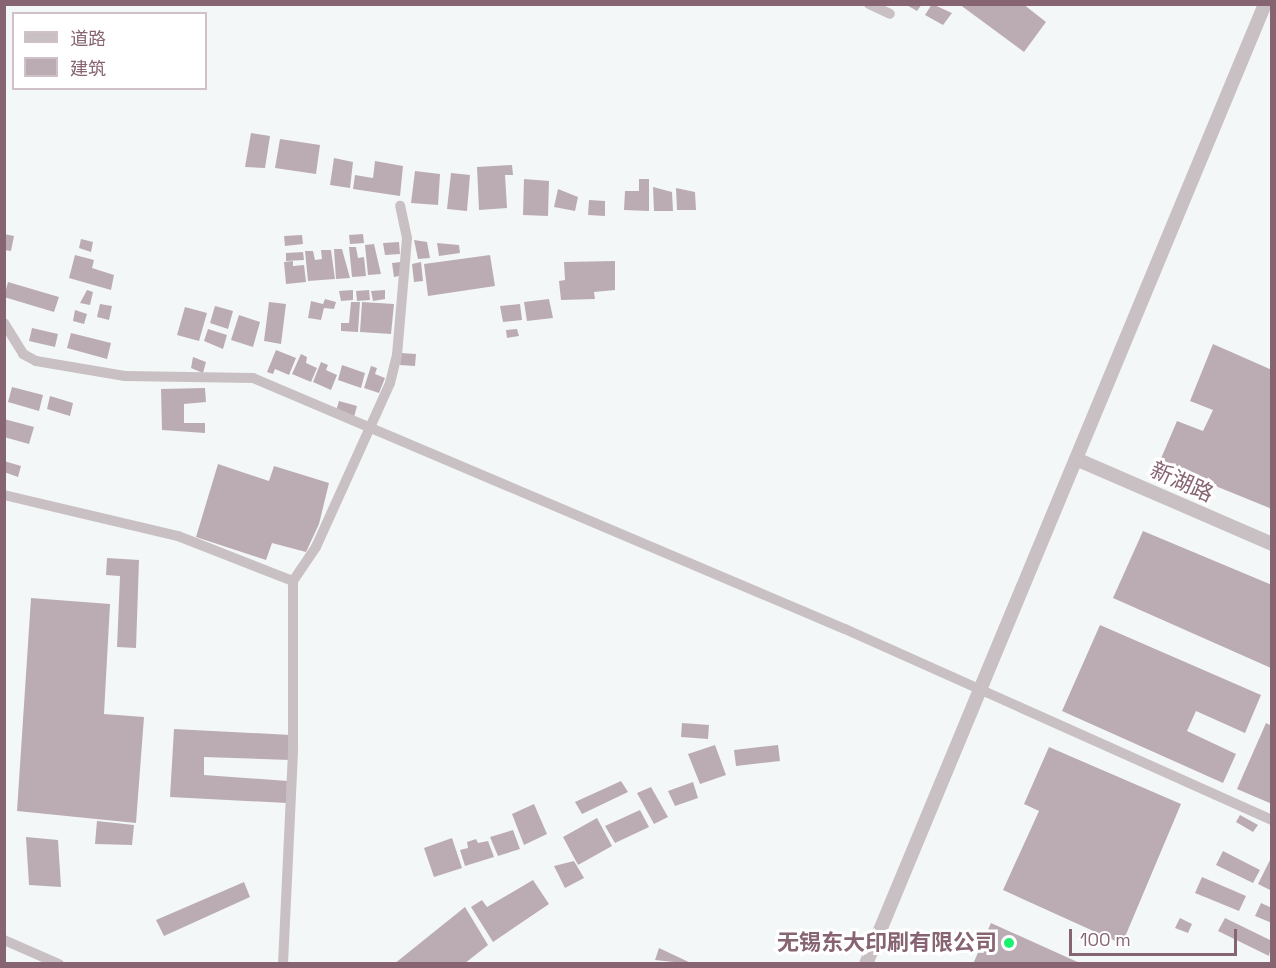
<!DOCTYPE html>
<html>
<head>
<meta charset="utf-8">
<style>
	body { margin:0 }
	#map { position:relative; width:1276px; height:968px; overflow:hidden; background:#f4f7f7; font-family:"Space Grotesk","Noto Sans SC",sans-serif }
	div>[style] { position:absolute }
	[style*='--x'] { left:calc(var(--x)*1px); top:calc(var(--y)*1px); width:calc(var(--w)*1px); rotate:calc(var(--a)*1deg) }
	.building>* { inset:0; background:#bbacb3 }
	.minor>* { height:10px; margin:-5px; padding:0 5px; transform-origin:5px; border-radius:5px; background:#c9c0c3 }
	.tertiary>* { height:14px; margin:-7px; padding:0 7px; transform-origin:7px; border-radius:7px; background:#c9c0c3 }
	.dots>* { width:16px; height:16px; translate:-50% -50%; box-sizing:border-box; border:3px solid #fff; border-radius:50% }
	span { translate:-50% -50%; white-space:nowrap; text-align:center; line-height:1.15; -webkit-text-stroke:6px #fff; paint-order:stroke }
	.street-label { font-size:22px; color:#876472 }
	.poi-label { font-size:22px; color:#876472; font-weight:700 }
	.right { translate:-100% -50%; text-align:right }
	.frame { position:absolute; inset:0; border:6px solid #876472; pointer-events:none }
	.legend { position:absolute; left:12px; top:12px; width:195px; height:78px; box-sizing:border-box; background:#fff; border:2px solid #cfc1c7; margin:0; padding:8px 10px; list-style:none; font-size:18px; color:#876472 }
	.legend li { display:flex; align-items:center; gap:12px; height:30px }
	.legend b { width:30px; border:2px solid #cfc1c7 }
	.scale { position:absolute; left:1069px; top:929px; width:168px; height:27px; box-sizing:border-box; border:3px solid #876472; border-top:0; padding-left:8px; font-size:18px; line-height:21px; white-space:nowrap; color:#876472; -webkit-text-stroke:4px #fff; paint-order:stroke }
</style>
</head>
<body>
<div id="map">
	<div class="building">
		<div style="clip-path:polygon(905px 4px,922px 4px,917px 11px)"></div>
		<div style="clip-path:polygon(932px 4px,952px 13px,943px 25px,925px 15px)"></div>
		<div style="clip-path:polygon(959px 4px,1023px 4px,1046px 22px,1024px 52px)"></div>
		<div style="clip-path:polygon(251px 133px,270px 136px,265px 168px,245px 167px)"></div>
		<div style="clip-path:polygon(280px 139px,320px 145px,316px 174px,275px 168px)"></div>
		<div style="clip-path:polygon(334px 158px,353px 162px,350px 188px,330px 185px)"></div>
		<div style="clip-path:polygon(375px 161px,403px 166px,400px 196px,353px 189px,355px 175px,373px 178px)"></div>
		<div style="clip-path:polygon(512px 165px,513px 175px,505px 175px,507px 208px,479px 210px,477px 167px)"></div>
		<div style="clip-path:polygon(415px 171px,440px 174px,438px 205px,411px 203px)"></div>
		<div style="clip-path:polygon(451px 173px,470px 175px,467px 211px,447px 209px)"></div>
		<div style="clip-path:polygon(524px 179px,549px 181px,548px 216px,523px 215px)"></div>
		<div style="clip-path:polygon(639px 179px,649px 179px,649px 211px,624px 210px,625px 191px,639px 191px)"></div>
		<div style="clip-path:polygon(653px 187px,672px 192px,673px 211px,654px 211px)"></div>
		<div style="clip-path:polygon(676px 188px,695px 192px,696px 210px,677px 210px)"></div>
		<div style="clip-path:polygon(558px 189px,578px 197px,575px 211px,554px 207px)"></div>
		<div style="clip-path:polygon(589px 200px,605px 201px,605px 216px,588px 215px)"></div>
		<div style="clip-path:polygon(4px 234px,14px 236px,11px 251px,4px 250px)"></div>
		<div style="clip-path:polygon(363px 234px,364px 243px,350px 244px,349px 235px)"></div>
		<div style="clip-path:polygon(302px 235px,303px 244px,285px 246px,284px 236px)"></div>
		<div style="clip-path:polygon(81px 239px,93px 242px,91px 252px,79px 248px)"></div>
		<div style="clip-path:polygon(414px 240px,427px 242px,430px 258px,418px 259px)"></div>
		<div style="clip-path:polygon(399px 242px,400px 254px,385px 255px,383px 243px)"></div>
		<div style="clip-path:polygon(437px 243px,459px 245px,460px 253px,439px 256px)"></div>
		<div style="clip-path:polygon(374px 244px,381px 274px,368px 275px,365px 245px)"></div>
		<div style="clip-path:polygon(349px 247px,356px 247px,358px 258px,364px 257px,366px 276px,352px 277px)"></div>
		<div style="clip-path:polygon(334px 249px,342px 249px,350px 278px,336px 279px)"></div>
		<div style="clip-path:polygon(321px 250px,331px 250px,335px 279px,308px 281px,305px 251px,313px 251px,315px 260px,322px 259px)"></div>
		<div style="clip-path:polygon(303px 252px,304px 260px,286px 261px,286px 253px)"></div>
		<div style="clip-path:polygon(75px 255px,94px 260px,92px 268px,114px 275px,111px 290px,69px 278px)"></div>
		<div style="clip-path:polygon(490px 255px,495px 286px,428px 296px,424px 264px)"></div>
		<div style="clip-path:polygon(293px 261px,293px 266px,304px 265px,306px 282px,286px 284px,284px 262px)"></div>
		<div style="clip-path:polygon(615px 261px,615px 290px,594px 292px,595px 299px,561px 300px,559px 281px,565px 280px,564px 262px)"></div>
		<div style="clip-path:polygon(401px 262px,403px 275px,394px 277px,392px 263px)"></div>
		<div style="clip-path:polygon(421px 262px,423px 281px,414px 282px,412px 264px)"></div>
		<div style="clip-path:polygon(8px 282px,59px 297px,54px 312px,4px 297px)"></div>
		<div style="clip-path:polygon(87px 290px,93px 292px,90px 305px,80px 303px)"></div>
		<div style="clip-path:polygon(353px 290px,353px 300px,341px 301px,339px 291px)"></div>
		<div style="clip-path:polygon(369px 290px,370px 300px,357px 301px,356px 291px)"></div>
		<div style="clip-path:polygon(385px 290px,385px 299px,373px 301px,371px 291px)"></div>
		<div style="clip-path:polygon(325px 299px,336px 302px,334px 309px,324px 308px,321px 320px,308px 318px,311px 301px,323px 304px)"></div>
		<div style="clip-path:polygon(549px 299px,553px 318px,527px 321px,524px 302px)"></div>
		<div style="clip-path:polygon(269px 302px,286px 304px,281px 344px,264px 341px)"></div>
		<div style="clip-path:polygon(351px 302px,360px 302px,358px 332px,341px 331px,341px 323px,349px 323px)"></div>
		<div style="clip-path:polygon(362px 302px,394px 304px,391px 334px,360px 332px)"></div>
		<div style="clip-path:polygon(100px 304px,112px 306px,109px 320px,97px 317px)"></div>
		<div style="clip-path:polygon(520px 304px,522px 320px,503px 322px,500px 306px)"></div>
		<div style="clip-path:polygon(215px 306px,233px 311px,228px 329px,210px 323px)"></div>
		<div style="clip-path:polygon(185px 307px,207px 313px,199px 341px,177px 335px)"></div>
		<div style="clip-path:polygon(75px 310px,87px 314px,84px 324px,73px 321px)"></div>
		<div style="clip-path:polygon(239px 315px,260px 322px,253px 347px,231px 340px)"></div>
		<div style="clip-path:polygon(32px 328px,58px 334px,55px 347px,29px 341px)"></div>
		<div style="clip-path:polygon(208px 329px,227px 335px,223px 349px,204px 341px)"></div>
		<div style="clip-path:polygon(517px 329px,519px 336px,507px 338px,506px 330px)"></div>
		<div style="clip-path:polygon(71px 333px,111px 343px,107px 359px,67px 348px)"></div>
		<div style="clip-path:polygon(1213px 344px,1272px 370px,1272px 509px,1159px 463px,1177px 421px,1203px 431px,1213px 410px,1190px 401px)"></div>
		<div style="clip-path:polygon(276px 350px,296px 358px,289px 375px,275px 369px,273px 374px,267px 372px)"></div>
		<div style="clip-path:polygon(401px 353px,416px 354px,415px 366px,400px 365px)"></div>
		<div style="clip-path:polygon(301px 354px,307px 357px,306px 363px,317px 368px,311px 382px,292px 374px)"></div>
		<div style="clip-path:polygon(193px 357px,206px 362px,203px 373px,191px 368px)"></div>
		<div style="clip-path:polygon(321px 362px,328px 365px,326px 370px,337px 375px,331px 390px,313px 382px)"></div>
		<div style="clip-path:polygon(342px 365px,365px 373px,361px 388px,338px 380px)"></div>
		<div style="clip-path:polygon(371px 366px,377px 368px,375px 374px,385px 378px,379px 393px,364px 388px)"></div>
		<div style="clip-path:polygon(12px 387px,43px 395px,39px 411px,8px 402px)"></div>
		<div style="clip-path:polygon(205px 388px,206px 402px,184px 404px,184px 423px,205px 423px,205px 433px,162px 430px,161px 389px)"></div>
		<div style="clip-path:polygon(50px 396px,73px 403px,70px 416px,47px 409px)"></div>
		<div style="clip-path:polygon(339px 401px,357px 406px,354px 417px,336px 411px)"></div>
		<div style="clip-path:polygon(4px 419px,34px 427px,29px 444px,4px 437px)"></div>
		<div style="clip-path:polygon(4px 461px,21px 466px,18px 477px,4px 472px)"></div>
		<div style="clip-path:polygon(218px 464px,269px 481px,274px 466px,329px 483px,319px 524px,306px 552px,272px 543px,266px 560px,196px 537px)"></div>
		<div style="clip-path:polygon(1143px 531px,1272px 585px,1271px 668px,1113px 598px)"></div>
		<div style="clip-path:polygon(107px 558px,139px 560px,136px 648px,117px 647px,120px 576px,106px 575px)"></div>
		<div style="clip-path:polygon(31px 598px,110px 604px,104px 714px,144px 717px,136px 823px,17px 811px)"></div>
		<div style="clip-path:polygon(1100px 625px,1261px 695px,1245px 733px,1196px 711px,1187px 731px,1236px 754px,1223px 783px,1062px 711px)"></div>
		<div style="clip-path:polygon(682px 723px,709px 725px,708px 739px,681px 737px)"></div>
		<div style="clip-path:polygon(1266px 723px,1272px 726px,1272px 804px,1237px 789px)"></div>
		<div style="clip-path:polygon(174px 729px,291px 735px,290px 760px,204px 757px,204px 775px,288px 781px,287px 803px,170px 797px)"></div>
		<div style="clip-path:polygon(715px 745px,726px 775px,700px 784px,688px 754px)"></div>
		<div style="clip-path:polygon(778px 745px,780px 761px,736px 766px,734px 750px)"></div>
		<div style="clip-path:polygon(1049px 747px,1181px 804px,1122px 944px,1003px 890px,1039px 811px,1024px 804px)"></div>
		<div style="clip-path:polygon(621px 781px,628px 792px,582px 814px,575px 802px)"></div>
		<div style="clip-path:polygon(693px 782px,698px 798px,675px 806px,668px 791px)"></div>
		<div style="clip-path:polygon(651px 787px,668px 817px,654px 824px,637px 793px)"></div>
		<div style="clip-path:polygon(534px 804px,547px 834px,524px 845px,512px 814px)"></div>
		<div style="clip-path:polygon(640px 810px,649px 827px,615px 843px,605px 826px)"></div>
		<div style="clip-path:polygon(1240px 815px,1258px 825px,1253px 832px,1236px 822px)"></div>
		<div style="clip-path:polygon(597px 818px,612px 846px,578px 865px,563px 837px)"></div>
		<div style="clip-path:polygon(97px 821px,134px 825px,132px 845px,95px 844px)"></div>
		<div style="clip-path:polygon(513px 830px,520px 849px,498px 856px,490px 837px)"></div>
		<div style="clip-path:polygon(26px 837px,58px 840px,61px 887px,29px 885px)"></div>
		<div style="clip-path:polygon(452px 838px,462px 868px,434px 877px,424px 848px)"></div>
		<div style="clip-path:polygon(476px 839px,478px 843px,488px 841px,494px 857px,465px 866px,460px 850px,468px 848px,467px 842px)"></div>
		<div style="clip-path:polygon(1223px 851px,1260px 870px,1253px 883px,1216px 865px)"></div>
		<div style="clip-path:polygon(1272px 856px,1272px 891px,1258px 884px)"></div>
		<div style="clip-path:polygon(574px 861px,584px 878px,565px 888px,554px 866px)"></div>
		<div style="clip-path:polygon(1202px 877px,1246px 896px,1239px 911px,1195px 893px)"></div>
		<div style="clip-path:polygon(533px 880px,549px 904px,493px 942px,471px 907px,482px 900px,487px 907px)"></div>
		<div style="clip-path:polygon(244px 882px,250px 897px,164px 936px,156px 920px)"></div>
		<div style="clip-path:polygon(1261px 903px,1272px 908px,1272px 923px,1255px 916px)"></div>
		<div style="clip-path:polygon(465px 907px,488px 945px,464px 964px,394px 964px)"></div>
		<div style="clip-path:polygon(1180px 918px,1192px 924px,1188px 933px,1175px 928px)"></div>
		<div style="clip-path:polygon(1225px 918px,1272px 941px,1269px 956px,1218px 931px)"></div>
		<div style="clip-path:polygon(991px 923px,1082px 964px,973px 964px)"></div>
		<div style="clip-path:polygon(659px 948px,693px 964px,655px 960px)"></div>
	</div>
	<div class="minor">
		<div style="--x:869;--y:4;--w:23;--a:25"></div>
		<div style="--x:4;--y:323;--w:36;--a:58"></div>
		<div style="--x:23;--y:354;--w:15;--a:28"></div>
		<div style="--x:36;--y:361;--w:90;--a:9.6"></div>
		<div style="--x:125;--y:376;--w:128;--a:0.9"></div>
		<div style="--x:253;--y:378;--w:643;--a:22.98"></div>
		<div style="--x:845;--y:629;--w:468;--a:24.1"></div>
		<div style="--x:4;--y:495;--w:179;--a:13.3"></div>
		<div style="--x:178;--y:536;--w:123;--a:21.4"></div>
		<div style="--x:293;--y:581;--w:41;--a:-55.9"></div>
		<div style="--x:316;--y:547;--w:180;--a:-65.7"></div>
		<div style="--x:390;--y:383;--w:29;--a:-76"></div>
		<div style="--x:397;--y:355;--w:117;--a:-85.1"></div>
		<div style="--x:407;--y:238;--w:33;--a:-102"></div>
		<div style="--x:4;--y:940;--w:60;--a:23.6"></div>
		<div style="--x:283;--y:964;--w:215;--a:-87.3"></div>
		<div style="--x:293;--y:749;--w:168;--a:-90"></div>
	</div>
	<div class="tertiary">
		<div style="--x:1076;--y:459;--w:214;--a:23.4"></div>
		<div style="--x:866;--y:964;--w:1040;--a:-67.43"></div>
	</div>
	<div class="dots">
		<div style="left:1009px;top:943px;background:#1cf070"></div>
	</div>
	<div class="street-label">
		<span style="left:1182px;top:482px;rotate:24deg">新湖路</span>
	</div>
	<div class="poi-label">
		<span class="right" style="left:997px;top:943px">无锡东大印刷有限公司</span>
	</div>
	<div class="frame"></div>
	<ul class="legend">
	<li><b style="height:8px;background:#c9c0c3"></b>道路</li>
	<li><b style="height:16px;background:#bbacb3"></b>建筑</li>
	</ul>
	<div class="scale">100 m</div>
</div>
</body>
</html>
